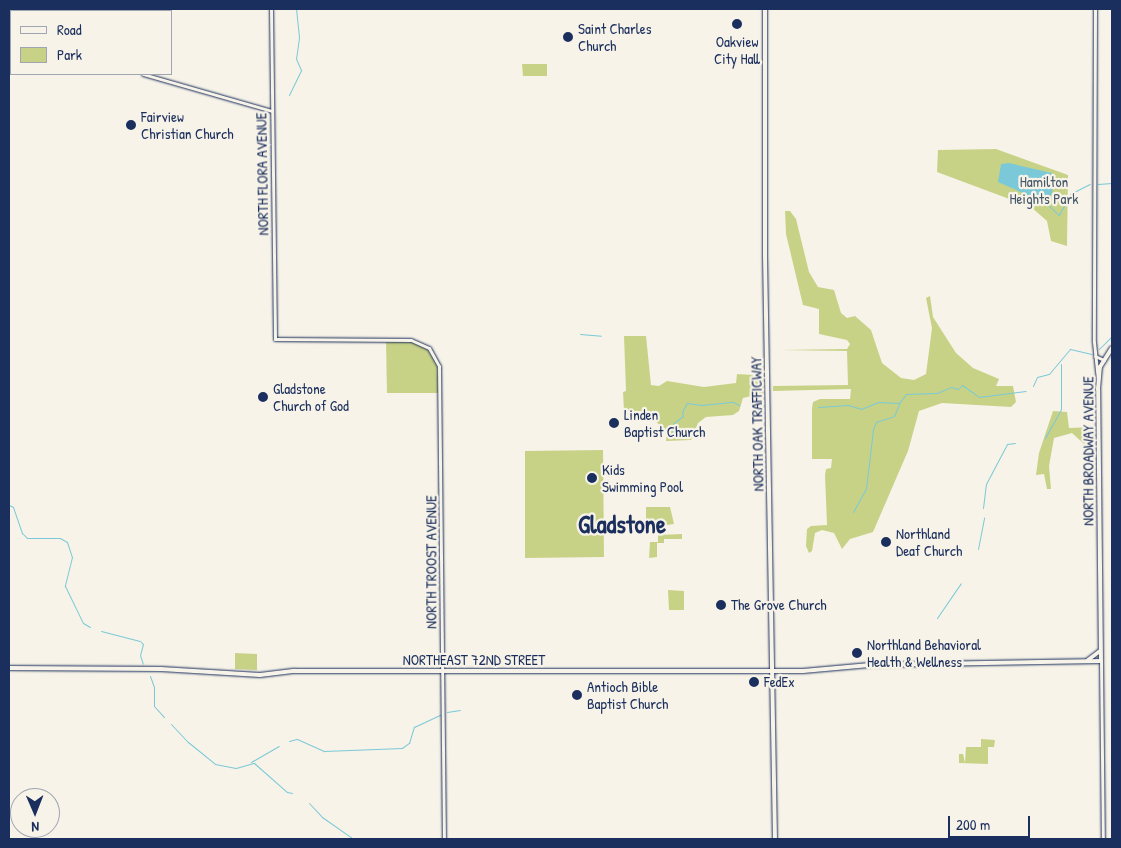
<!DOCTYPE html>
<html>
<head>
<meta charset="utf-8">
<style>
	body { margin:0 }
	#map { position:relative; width:1121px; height:848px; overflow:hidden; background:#f7f3e8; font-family:"Patrick Hand",sans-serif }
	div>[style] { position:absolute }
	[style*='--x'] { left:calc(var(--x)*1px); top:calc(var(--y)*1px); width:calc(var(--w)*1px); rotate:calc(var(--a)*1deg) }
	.green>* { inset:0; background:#c8d286 }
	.water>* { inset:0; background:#7bc9d8 }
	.stream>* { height:1px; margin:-0.5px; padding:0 0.5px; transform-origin:0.5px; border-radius:0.5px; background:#7bc9d8 }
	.roads { filter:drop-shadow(0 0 1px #1b2f5e) drop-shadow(0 0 1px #1b2f5e) }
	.tertiary>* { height:3px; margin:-1.5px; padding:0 1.5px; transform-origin:1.5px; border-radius:1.5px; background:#f7f3e8 }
	.secondary>* { height:4px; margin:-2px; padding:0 2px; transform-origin:2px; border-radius:2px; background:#f7f3e8 }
	.dots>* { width:14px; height:14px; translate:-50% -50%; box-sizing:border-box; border:2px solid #f7f3e8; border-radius:50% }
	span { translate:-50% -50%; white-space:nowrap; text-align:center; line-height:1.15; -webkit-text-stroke:4.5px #f7f3e8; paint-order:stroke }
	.poi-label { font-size:15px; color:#1b2f5e }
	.left { translate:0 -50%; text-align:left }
	.street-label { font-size:15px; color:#1b2f5e }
	.park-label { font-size:15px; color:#465868 }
	.town-label { font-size:25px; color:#1b2f5e; font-weight:700 }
	.frame { position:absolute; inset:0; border:10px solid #1b2f5e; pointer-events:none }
	.legend { position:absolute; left:10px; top:10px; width:162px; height:65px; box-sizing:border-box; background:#f7f3e8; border:1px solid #9fa5b1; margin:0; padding:6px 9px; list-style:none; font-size:15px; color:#1b2f5e }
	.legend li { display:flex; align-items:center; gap:10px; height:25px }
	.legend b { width:25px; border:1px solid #9fa5b1 }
	.north { position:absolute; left:10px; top:788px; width:50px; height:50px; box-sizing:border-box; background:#f7f3e8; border:1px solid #9fa5b1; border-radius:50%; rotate:179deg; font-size:14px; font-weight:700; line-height:20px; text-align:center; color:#1b2f5e }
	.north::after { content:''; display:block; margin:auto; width:18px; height:22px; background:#1b2f5e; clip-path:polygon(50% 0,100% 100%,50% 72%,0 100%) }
	.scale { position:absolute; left:948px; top:816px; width:82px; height:22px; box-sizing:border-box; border:2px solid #1b2f5e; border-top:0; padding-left:6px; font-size:15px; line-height:18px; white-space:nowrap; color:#1b2f5e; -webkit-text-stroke:4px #f7f3e8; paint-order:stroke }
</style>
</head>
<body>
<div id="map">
	<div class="green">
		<div style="clip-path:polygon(522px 64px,547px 64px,547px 76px,523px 76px)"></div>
		<div style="clip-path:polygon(996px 149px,1068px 175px,1067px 246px,1051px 241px,1047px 221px,1031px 207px,937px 172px,938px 150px)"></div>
		<div style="clip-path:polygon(785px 211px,790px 211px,796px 219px,809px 272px,818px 287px,834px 290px,841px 313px,847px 318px,855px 316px,871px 330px,882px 363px,901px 378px,914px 380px,926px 374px,932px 328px,926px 298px,930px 296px,933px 317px,956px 353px,973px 368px,999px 379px,996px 386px,1013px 386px,1016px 402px,1011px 407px,942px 403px,919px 411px,908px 451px,873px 532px,850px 539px,842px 549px,834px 533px,822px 530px,815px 533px,812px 551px,809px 553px,806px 546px,807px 529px,811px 526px,827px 525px,825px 475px,826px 469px,831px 468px,832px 459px,812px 459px,812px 408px,813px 402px,820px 399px,850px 399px,851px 389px,773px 391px,773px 386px,848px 385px,847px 351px,780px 350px,847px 349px,850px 344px,847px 340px,819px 334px,819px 309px,803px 305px,786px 234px)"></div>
		<div style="clip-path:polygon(624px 336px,646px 336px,651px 385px,659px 386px,667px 381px,704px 387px,736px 383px,737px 374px,753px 375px,754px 380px,763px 380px,763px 393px,743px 398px,739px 411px,733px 415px,706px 417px,698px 423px,691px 440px,666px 441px,667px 431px,648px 415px,641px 411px,624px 411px,623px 392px,626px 391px)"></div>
		<div style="clip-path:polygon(386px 341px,413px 342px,428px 350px,437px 365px,439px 393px,387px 393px)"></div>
		<div style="clip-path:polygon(1053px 411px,1067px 412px,1069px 428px,1094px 427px,1094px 453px,1072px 433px,1054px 438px,1049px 466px,1051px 489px,1047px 489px,1044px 474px,1036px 475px,1039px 453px)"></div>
		<div style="clip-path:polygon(603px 450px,604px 557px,525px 558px,525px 451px)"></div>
		<div style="clip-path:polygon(646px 507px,670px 507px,674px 524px,646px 528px)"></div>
		<div style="clip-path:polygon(682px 534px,682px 539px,664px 539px,664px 543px,657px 543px,657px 557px,649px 558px,650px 542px,658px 542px,658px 535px)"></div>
		<div style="clip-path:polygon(668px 590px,684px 591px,684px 610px,669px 610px)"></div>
		<div style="clip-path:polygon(235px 653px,257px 654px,257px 670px,235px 669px)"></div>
		<div style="clip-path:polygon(981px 739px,995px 740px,994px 747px,988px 747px,988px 764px,959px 763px,959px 754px,963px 754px,965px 763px,966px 747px,981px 747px)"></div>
	</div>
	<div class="water">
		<div style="clip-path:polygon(1009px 163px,1052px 173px,1055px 183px,1048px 204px,998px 182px,1001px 164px)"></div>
	</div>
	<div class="stream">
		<div style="--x:289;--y:95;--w:28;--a:-64"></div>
		<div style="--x:301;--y:70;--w:12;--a:-114"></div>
		<div style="--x:296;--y:59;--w:22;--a:-82"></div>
		<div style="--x:299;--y:37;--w:28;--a:-96"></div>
		<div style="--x:1098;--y:184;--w:14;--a:-4"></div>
		<div style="--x:1047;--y:204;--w:16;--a:43"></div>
		<div style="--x:1059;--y:215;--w:24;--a:-62"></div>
		<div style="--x:1070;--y:194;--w:22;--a:-27"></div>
		<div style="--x:580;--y:334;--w:21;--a:5"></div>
		<div style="--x:1099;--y:349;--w:18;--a:-45"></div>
		<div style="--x:1033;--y:386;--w:10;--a:-66"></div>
		<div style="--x:1037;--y:377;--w:12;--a:-14"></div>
		<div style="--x:1049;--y:374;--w:33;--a:-50"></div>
		<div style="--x:1070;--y:349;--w:22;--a:13"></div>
		<div style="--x:818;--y:407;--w:30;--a:-4"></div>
		<div style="--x:848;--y:405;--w:14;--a:17"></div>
		<div style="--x:861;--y:409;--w:18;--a:-22"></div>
		<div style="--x:878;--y:402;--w:21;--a:3"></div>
		<div style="--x:899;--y:403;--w:11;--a:-52"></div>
		<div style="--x:906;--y:394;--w:31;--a:-2"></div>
		<div style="--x:937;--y:393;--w:15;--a:-23"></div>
		<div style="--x:951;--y:387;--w:7;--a:16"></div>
		<div style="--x:958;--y:389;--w:6;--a:-45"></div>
		<div style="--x:962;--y:385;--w:21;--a:35"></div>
		<div style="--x:979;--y:397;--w:47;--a:-7.3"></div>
		<div style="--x:672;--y:435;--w:12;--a:-81"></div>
		<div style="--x:674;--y:423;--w:11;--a:-38"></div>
		<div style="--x:683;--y:416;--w:4;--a:-104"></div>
		<div style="--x:682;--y:412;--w:10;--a:-61"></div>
		<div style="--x:687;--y:403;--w:15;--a:8"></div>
		<div style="--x:702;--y:405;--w:31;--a:-6"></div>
		<div style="--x:733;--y:402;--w:7;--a:27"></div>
		<div style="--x:1045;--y:438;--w:33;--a:-61"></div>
		<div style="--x:1061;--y:409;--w:45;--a:-90"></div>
		<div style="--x:9;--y:505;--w:4;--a:27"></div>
		<div style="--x:13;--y:507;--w:28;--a:71"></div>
		<div style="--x:22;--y:533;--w:7;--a:45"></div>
		<div style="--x:27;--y:538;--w:33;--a:0"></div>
		<div style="--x:60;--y:538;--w:8;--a:30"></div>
		<div style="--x:67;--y:542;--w:16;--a:72"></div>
		<div style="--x:72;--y:557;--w:30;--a:104"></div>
		<div style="--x:65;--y:586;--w:41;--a:64.1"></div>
		<div style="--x:83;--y:623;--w:8;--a:30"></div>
		<div style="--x:983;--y:508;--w:24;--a:-83"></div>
		<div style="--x:986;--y:484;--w:45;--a:-62.3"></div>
		<div style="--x:1007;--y:444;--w:8;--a:-7"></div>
		<div style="--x:853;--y:512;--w:26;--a:-61"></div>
		<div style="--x:866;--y:489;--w:60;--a:-83.3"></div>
		<div style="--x:873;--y:429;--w:8;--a:-67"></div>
		<div style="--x:876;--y:422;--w:19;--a:-18"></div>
		<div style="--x:894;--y:416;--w:13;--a:-67"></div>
		<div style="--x:978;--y:549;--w:32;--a:-79"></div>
		<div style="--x:937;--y:618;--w:42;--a:-55.6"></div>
		<div style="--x:101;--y:631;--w:40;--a:14.4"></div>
		<div style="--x:140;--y:641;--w:4;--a:45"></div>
		<div style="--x:143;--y:644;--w:11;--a:105"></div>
		<div style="--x:140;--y:655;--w:9;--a:72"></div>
		<div style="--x:150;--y:676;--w:12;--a:70"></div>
		<div style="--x:154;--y:687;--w:19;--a:90"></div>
		<div style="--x:154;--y:706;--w:15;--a:48"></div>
		<div style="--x:447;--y:712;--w:13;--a:-9"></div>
		<div style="--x:171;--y:724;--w:25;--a:47"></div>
		<div style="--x:188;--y:742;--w:35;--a:39"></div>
		<div style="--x:215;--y:764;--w:21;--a:11"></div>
		<div style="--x:236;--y:768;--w:19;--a:-16"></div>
		<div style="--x:254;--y:763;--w:44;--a:41.3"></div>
		<div style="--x:287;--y:792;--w:5;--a:11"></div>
		<div style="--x:289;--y:741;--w:8;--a:-14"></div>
		<div style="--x:297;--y:739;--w:30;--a:24"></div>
		<div style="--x:324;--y:751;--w:78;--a:-2.2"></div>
		<div style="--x:402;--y:748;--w:9;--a:-36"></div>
		<div style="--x:409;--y:743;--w:17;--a:-73"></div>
		<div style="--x:414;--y:727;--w:29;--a:-25"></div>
		<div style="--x:251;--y:762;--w:32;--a:-30"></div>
		<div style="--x:309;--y:803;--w:19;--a:47"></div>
		<div style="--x:322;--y:817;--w:39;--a:35"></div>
	</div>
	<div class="roads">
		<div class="tertiary">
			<div style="--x:271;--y:9;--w:330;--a:89.3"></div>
			<div style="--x:275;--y:339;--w:136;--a:0.4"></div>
			<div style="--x:411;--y:340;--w:20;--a:24"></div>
			<div style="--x:429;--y:348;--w:21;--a:61"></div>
			<div style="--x:439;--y:366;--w:473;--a:89.4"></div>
			<div style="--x:1095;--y:9;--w:333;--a:90.2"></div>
			<div style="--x:1094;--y:342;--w:36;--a:84"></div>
			<div style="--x:9;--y:33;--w:2;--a:27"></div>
			<div style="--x:143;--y:74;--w:134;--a:16"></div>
			<div style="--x:1095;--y:356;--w:10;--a:24"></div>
			<div style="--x:1101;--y:661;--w:178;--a:89.4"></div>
		</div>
		<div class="secondary">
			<div style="--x:765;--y:9;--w:247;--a:90"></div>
			<div style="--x:765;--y:256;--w:583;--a:89.02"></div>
			<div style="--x:1088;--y:660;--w:15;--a:-37"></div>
			<div style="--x:9;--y:668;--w:152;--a:0.4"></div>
			<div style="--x:161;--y:669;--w:99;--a:3.5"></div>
			<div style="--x:260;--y:675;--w:35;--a:-7"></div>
			<div style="--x:295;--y:671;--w:508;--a:0"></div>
			<div style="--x:803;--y:671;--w:67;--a:-5.1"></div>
			<div style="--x:870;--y:665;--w:231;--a:-1"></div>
			<div style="--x:1101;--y:661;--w:272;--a:-90.6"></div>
			<div style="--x:1098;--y:389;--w:22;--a:-85"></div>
			<div style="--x:1100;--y:367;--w:22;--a:-58"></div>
		</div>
	</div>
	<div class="dots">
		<div style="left:737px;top:24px;background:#1b2f5e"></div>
		<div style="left:568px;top:37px;background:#1b2f5e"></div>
		<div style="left:131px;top:125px;background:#1b2f5e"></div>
		<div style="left:263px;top:397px;background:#1b2f5e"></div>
		<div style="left:614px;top:423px;background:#1b2f5e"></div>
		<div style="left:592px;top:478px;background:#1b2f5e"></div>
		<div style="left:886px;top:542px;background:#1b2f5e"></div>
		<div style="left:721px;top:605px;background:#1b2f5e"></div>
		<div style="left:857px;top:653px;background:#1b2f5e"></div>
		<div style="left:754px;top:682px;background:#1b2f5e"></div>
		<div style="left:577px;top:695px;background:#1b2f5e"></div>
	</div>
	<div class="poi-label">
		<span class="left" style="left:578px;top:37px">Saint Charles<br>Church</span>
		<span style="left:737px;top:50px">Oakview<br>City Hall</span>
		<span class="left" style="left:141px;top:125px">Fairview<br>Christian Church</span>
		<span class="left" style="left:273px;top:397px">Gladstone<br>Church of God</span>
		<span class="left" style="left:624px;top:423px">Linden<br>Baptist Church</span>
		<span class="left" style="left:602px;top:478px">Kids<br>Swimming Pool</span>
		<span class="left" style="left:896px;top:542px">Northland<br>Deaf Church</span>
		<span class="left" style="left:731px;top:605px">The Grove Church</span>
		<span class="left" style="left:867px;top:653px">Northland Behavioral<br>Health &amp; Wellness</span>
		<span class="left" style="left:764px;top:682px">FedEx</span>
		<span class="left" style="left:587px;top:695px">Antioch Bible<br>Baptist Church</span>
	</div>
	<div class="street-label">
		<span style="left:262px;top:174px;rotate:-91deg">NORTH FLORA AVENUE</span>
		<span style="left:757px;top:424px;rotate:-91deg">NORTH OAK TRAFFICWAY</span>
		<span style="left:1088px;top:451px;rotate:-90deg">NORTH BROADWAY AVENUE</span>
		<span style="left:431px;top:562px;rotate:-90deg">NORTH TROOST AVENUE</span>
		<span style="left:474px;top:660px">NORTHEAST 72ND STREET</span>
	</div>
	<div class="park-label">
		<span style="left:1044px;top:190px">Hamilton<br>Heights Park</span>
	</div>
	<div class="town-label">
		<span style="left:622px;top:524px">Gladstone</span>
	</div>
	<div class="frame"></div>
	<ul class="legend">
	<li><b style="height:6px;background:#f7f3e8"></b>Road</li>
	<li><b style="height:14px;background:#c8d286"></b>Park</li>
	</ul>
	<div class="north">N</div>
	<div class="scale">200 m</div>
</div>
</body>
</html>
